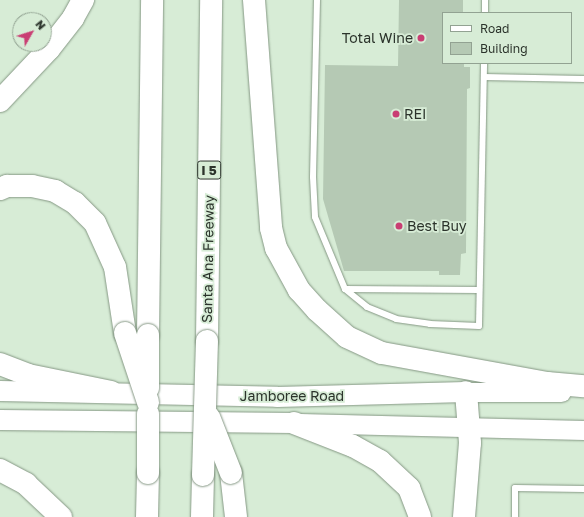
<!DOCTYPE html>
<html>
<head>
<meta charset="utf-8">
<style>
	body { margin:0 }
	#map { position:relative; width:584px; height:517px; overflow:hidden; background:#d7ecd6; font-family:"Golos Text",sans-serif }
	div>[style] { position:absolute }
	[style*='--x'] { left:calc(var(--x)*1px); top:calc(var(--y)*1px); width:calc(var(--w)*1px); rotate:calc(var(--a)*1deg) }
	.building>* { inset:0; background:#b5c9b4 }
	.roads { filter:drop-shadow(0 0 1px #859884) drop-shadow(0 0 1px #859884) }
	.service>* { height:6px; margin:-3px; padding:0 3px; transform-origin:3px; border-radius:3px; background:#fff }
	.primary>* { height:19px; margin:-9.5px; padding:0 9.5px; transform-origin:9.5px; border-radius:9.5px; background:#fff }
	.trunk>* { height:20px; margin:-10px; padding:0 10px; transform-origin:10px; border-radius:10px; background:#fff }
	.motorway>* { height:22px; margin:-11px; padding:0 11px; transform-origin:11px; border-radius:11px; background:#fff }
	.bridges { filter:drop-shadow(0 0 1px #859884) drop-shadow(0 0 1px #859884) }
	.motorway-bridge>* { height:22px; margin:-11px; padding:0 11px; transform-origin:11px; border-radius:11px; background:#fff }
	.dots>* { width:11px; height:11px; translate:-50% -50%; box-sizing:border-box; border:2px solid #d7ecd6; border-radius:50% }
	span { translate:-50% -50%; white-space:nowrap; text-align:center; line-height:1.15; -webkit-text-stroke:3.5px #d7ecd6; paint-order:stroke }
	.shield-label span { padding:1px 3px; background:#d7ecd6; border:1px solid; border-radius:3px; -webkit-text-stroke-width:0 }
	.shield-label { font-size:13px; color:#2b332b; font-weight:700 }
	.poi-label { font-size:14px; color:#2b332b }
	.right { translate:-100% -50%; text-align:right }
	.left { translate:0 -50%; text-align:left }
	.street-label { font-size:14px; color:#2b332b }
	.legend { position:absolute; left:442px; top:12px; width:130px; height:52px; box-sizing:border-box; background:#d7ecd6; border:1px solid #92a292; margin:0; padding:5px 7px; list-style:none; font-size:12px; color:#2b332b }
	.legend li { display:flex; align-items:center; gap:8px; height:20px }
	.legend b { width:20px; border:1px solid #92a292 }
	.north { position:absolute; left:12px; top:12px; width:40px; height:40px; box-sizing:border-box; background:#d7ecd6; border:1px solid #92a292; border-radius:50%; rotate:51deg; font-size:11px; font-weight:700; line-height:16px; text-align:center; color:#2b332b }
	.north::after { content:''; display:block; margin:auto; width:14px; height:18px; background:#c93e73; clip-path:polygon(50% 0,100% 100%,50% 72%,0 100%) }
</style>
</head>
<body>
<div id="map">
	<div class="building">
		<div style="clip-path:polygon(399px 0,463px 0,463px 13px,443px 13px,443px 63px,464px 63px,464px 67px,470px 67px,470px 88px,467px 89px,466px 253px,461px 254px,460px 275px,439px 275px,439px 271px,344px 271px,323px 199px,325px 65px,398px 66px)"></div>
	</div>
	<div class="roads">
		<div class="service">
			<div style="--x:317;--y:0;--w:177;--a:91.3"></div>
			<div style="--x:313;--y:177;--w:40;--a:87.1"></div>
			<div style="--x:315;--y:217;--w:78;--a:67.4"></div>
			<div style="--x:345;--y:289;--w:134;--a:0.4"></div>
			<div style="--x:485;--y:13;--w:13;--a:-90"></div>
			<div style="--x:484;--y:77;--w:100;--a:1.1"></div>
			<div style="--x:345;--y:289;--w:28;--a:39"></div>
			<div style="--x:367;--y:307;--w:31;--a:22"></div>
			<div style="--x:396;--y:319;--w:34;--a:8"></div>
			<div style="--x:430;--y:324;--w:49;--a:2.3"></div>
			<div style="--x:479;--y:326;--w:263;--a:-88.9"></div>
			<div style="--x:515;--y:517;--w:29;--a:-90"></div>
			<div style="--x:515;--y:488;--w:69;--a:0.8"></div>
		</div>
		<div class="primary">
			<div style="--x:466;--y:392;--w:95;--a:0"></div>
			<div style="--x:299;--y:423;--w:285;--a:1.4"></div>
		</div>
		<div class="trunk">
			<div style="--x:0;--y:391;--w:277;--a:1.2"></div>
			<div style="--x:277;--y:397;--w:189;--a:-1.5"></div>
			<div style="--x:0;--y:420;--w:294;--a:0.6"></div>
		</div>
		<div class="motorway">
			<div style="--x:254;--y:0;--w:229;--a:85.7"></div>
			<div style="--x:271;--y:228;--w:21;--a:76"></div>
			<div style="--x:276;--y:248;--w:48;--a:61.3"></div>
			<div style="--x:299;--y:290;--w:27;--a:48"></div>
			<div style="--x:317;--y:310;--w:40;--a:42"></div>
			<div style="--x:347;--y:337;--w:38;--a:25"></div>
			<div style="--x:382;--y:353;--w:168;--a:10.3"></div>
			<div style="--x:547;--y:383;--w:37;--a:5"></div>
			<div style="--x:0;--y:101;--w:71;--a:-46.7"></div>
			<div style="--x:49;--y:49;--w:39;--a:-52"></div>
			<div style="--x:73;--y:18;--w:21;--a:-61"></div>
			<div style="--x:0;--y:189;--w:8;--a:-23"></div>
			<div style="--x:7;--y:186;--w:25;--a:0"></div>
			<div style="--x:32;--y:186;--w:24;--a:12"></div>
			<div style="--x:55;--y:191;--w:23;--a:31"></div>
			<div style="--x:75;--y:203;--w:28;--a:45"></div>
			<div style="--x:95;--y:223;--w:48;--a:65.6"></div>
			<div style="--x:115;--y:267;--w:67;--a:81.4"></div>
			<div style="--x:148;--y:335;--w:335;--a:-89.3"></div>
			<div style="--x:207;--y:341;--w:341;--a:-89.3"></div>
			<div style="--x:0;--y:364;--w:30;--a:21"></div>
			<div style="--x:28;--y:375;--w:85;--a:11.6"></div>
			<div style="--x:294;--y:423;--w:63;--a:21.3"></div>
			<div style="--x:353;--y:446;--w:31;--a:29"></div>
			<div style="--x:380;--y:461;--w:40;--a:43"></div>
			<div style="--x:409;--y:488;--w:31;--a:69"></div>
			<div style="--x:0;--y:470;--w:30;--a:28"></div>
			<div style="--x:26;--y:484;--w:48;--a:43.3"></div>
			<div style="--x:231;--y:473;--w:44;--a:83.5"></div>
			<div style="--x:147;--y:517;--w:44;--a:-88.7"></div>
			<div style="--x:202;--y:517;--w:42;--a:-88.6"></div>
			<div style="--x:464;--y:517;--w:74;--a:-85.4"></div>
			<div style="--x:470;--y:443;--w:51;--a:-94.5"></div>
		</div>
	</div>
	<div class="bridges">
		<div class="motorway-bridge">
			<div style="--x:125;--y:333;--w:73;--a:71.6"></div>
			<div style="--x:148;--y:388;--w:53;--a:-90"></div>
			<div style="--x:209;--y:417;--w:60;--a:68.6"></div>
			<div style="--x:148;--y:473;--w:59;--a:-90"></div>
			<div style="--x:203;--y:475;--w:134;--a:-88.3"></div>
		</div>
	</div>
	<div class="dots">
		<div style="left:421px;top:38px;background:#c93e73"></div>
		<div style="left:396px;top:114px;background:#c93e73"></div>
		<div style="left:399px;top:226px;background:#c93e73"></div>
	</div>
	<div class="shield-label">
		<span style="left:209px;top:170px">I 5</span>
	</div>
	<div class="poi-label">
		<span class="right" style="left:413px;top:38px">Total Wine</span>
		<span class="left" style="left:404px;top:114px">REI</span>
		<span class="left" style="left:407px;top:226px">Best Buy</span>
	</div>
	<div class="street-label">
		<span style="left:208px;top:259px;rotate:-89deg">Santa Ana Freeway</span>
		<span style="left:292px;top:396px">Jamboree Road</span>
	</div>
	<ul class="legend">
	<li><b style="height:5px;background:#fff"></b>Road</li>
	<li><b style="height:11px;background:#b5c9b4"></b>Building</li>
	</ul>
	<div class="north">N</div>
</div>
</body>
</html>
